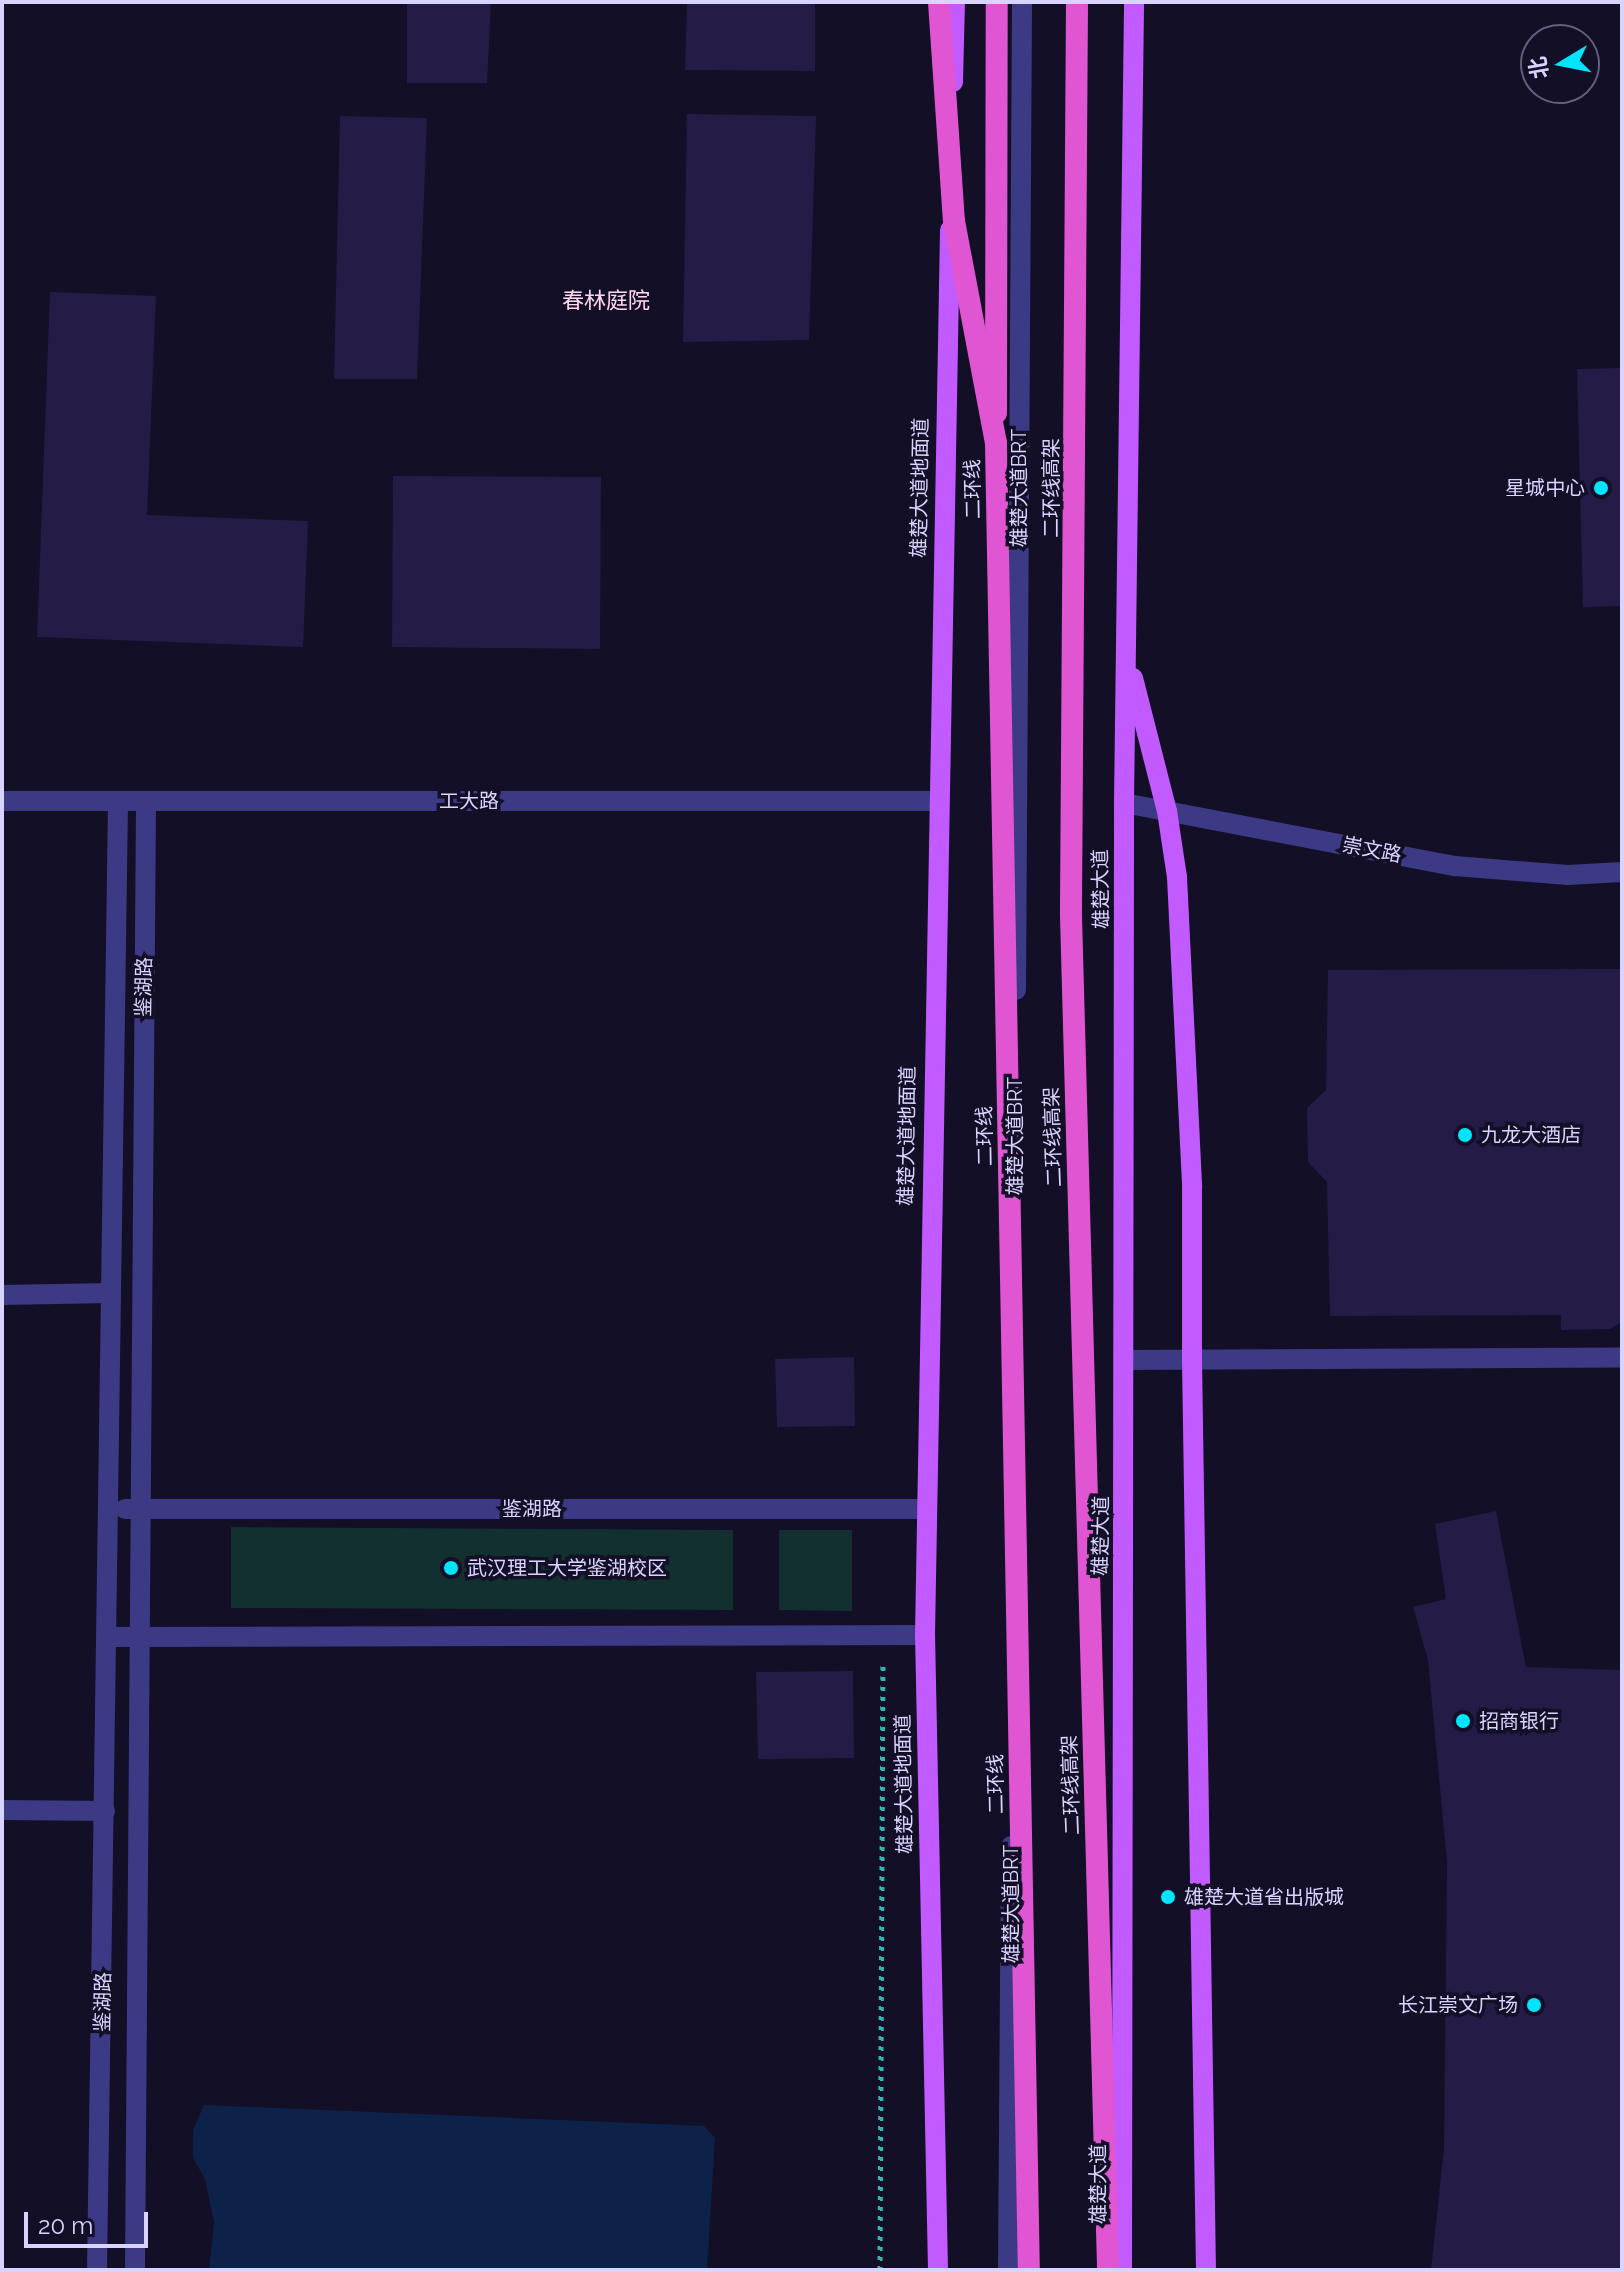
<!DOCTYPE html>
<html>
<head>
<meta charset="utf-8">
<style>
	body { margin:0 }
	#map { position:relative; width:1624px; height:2272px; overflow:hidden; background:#130f26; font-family:Raleway,"Noto Sans SC",sans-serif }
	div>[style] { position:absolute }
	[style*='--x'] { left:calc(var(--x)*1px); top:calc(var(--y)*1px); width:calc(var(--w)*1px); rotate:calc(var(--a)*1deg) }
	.green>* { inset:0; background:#12302f }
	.water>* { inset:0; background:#0c2248 }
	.building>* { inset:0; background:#241b47 }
	.path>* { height:5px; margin-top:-2.5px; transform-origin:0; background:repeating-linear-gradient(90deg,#2fb8b0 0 4px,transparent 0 10px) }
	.service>* { height:20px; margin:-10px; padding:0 10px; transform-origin:10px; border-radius:10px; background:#3d3a85 }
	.minor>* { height:20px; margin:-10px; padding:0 10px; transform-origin:10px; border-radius:10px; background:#3d3a85 }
	.tertiary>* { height:20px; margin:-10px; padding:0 10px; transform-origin:10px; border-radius:10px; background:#3d3a85 }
	.primary>* { height:20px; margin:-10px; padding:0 10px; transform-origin:10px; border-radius:10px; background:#c25bff }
	.trunk>* { height:22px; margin:-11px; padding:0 11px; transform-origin:11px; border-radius:11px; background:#e055d1 }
	.primary-bridge>* { height:20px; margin:-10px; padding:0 10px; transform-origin:10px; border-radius:10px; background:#c25bff }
	.trunk-bridge>* { height:22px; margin:-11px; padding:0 11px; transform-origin:11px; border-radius:11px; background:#e055d1 }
	.dots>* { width:22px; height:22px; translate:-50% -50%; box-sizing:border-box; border:4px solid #130f26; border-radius:50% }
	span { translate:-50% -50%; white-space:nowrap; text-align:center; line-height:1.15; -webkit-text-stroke:7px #130f26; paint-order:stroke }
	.street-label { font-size:20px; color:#d9d4ff }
	.poi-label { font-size:20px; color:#d9d4ff }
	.right { translate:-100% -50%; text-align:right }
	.left { translate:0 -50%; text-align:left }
	.neighbourhood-label { font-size:22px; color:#ffd6f0 }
	.frame { position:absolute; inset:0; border:4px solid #d9d4ff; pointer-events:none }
	.north { position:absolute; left:1520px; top:24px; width:80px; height:80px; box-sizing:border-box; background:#130f26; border:2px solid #625e7d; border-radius:50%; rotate:260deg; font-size:22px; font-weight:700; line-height:32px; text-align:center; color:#d9d4ff }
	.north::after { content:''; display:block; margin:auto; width:28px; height:36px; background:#00e5ff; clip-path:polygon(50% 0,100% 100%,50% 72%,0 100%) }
	.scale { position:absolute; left:24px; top:2212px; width:124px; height:36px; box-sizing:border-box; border:4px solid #d9d4ff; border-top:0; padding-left:10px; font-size:24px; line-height:28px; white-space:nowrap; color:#d9d4ff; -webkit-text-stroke:6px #130f26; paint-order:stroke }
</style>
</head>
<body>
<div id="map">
	<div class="green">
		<div style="clip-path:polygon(231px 1527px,733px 1530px,733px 1610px,231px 1608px)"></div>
		<div style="clip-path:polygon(779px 1530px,852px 1530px,852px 1611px,779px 1610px)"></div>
	</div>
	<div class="water">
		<div style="clip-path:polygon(204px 2105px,704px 2126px,715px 2138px,707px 2270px,209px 2270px,214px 2222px,205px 2179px,193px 2158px,193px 2130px)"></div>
	</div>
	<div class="building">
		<div style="clip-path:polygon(407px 2px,491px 2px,487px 83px,407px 83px)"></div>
		<div style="clip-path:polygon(687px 2px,815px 2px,815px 71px,685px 70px)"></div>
		<div style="clip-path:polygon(687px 114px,816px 116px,809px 340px,683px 342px)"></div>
		<div style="clip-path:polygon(340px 116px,427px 118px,417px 379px,334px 379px)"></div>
		<div style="clip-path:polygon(50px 292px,156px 296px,147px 515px,308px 521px,303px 647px,37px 637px)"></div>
		<div style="clip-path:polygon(1622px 368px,1622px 606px,1583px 607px,1577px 369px)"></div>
		<div style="clip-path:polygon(393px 476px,601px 477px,600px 649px,392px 647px)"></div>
		<div style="clip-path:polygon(1622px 969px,1622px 1322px,1610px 1329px,1561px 1330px,1561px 1315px,1330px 1316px,1327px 1182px,1308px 1162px,1307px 1108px,1326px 1090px,1328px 970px)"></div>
		<div style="clip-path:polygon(854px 1357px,855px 1426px,777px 1427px,775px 1359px)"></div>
		<div style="clip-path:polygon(1496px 1511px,1526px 1667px,1622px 1670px,1622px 2270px,1431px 2270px,1444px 2148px,1447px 1862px,1428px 1660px,1413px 1607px,1446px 1599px,1435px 1524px)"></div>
		<div style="clip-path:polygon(853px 1671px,854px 1758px,758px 1759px,756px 1672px)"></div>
	</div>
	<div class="path">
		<div style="--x:880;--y:2270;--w:606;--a:-89.72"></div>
	</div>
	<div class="service">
		<div style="--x:1016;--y:990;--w:988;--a:-89.65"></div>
		<div style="--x:1124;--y:1360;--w:498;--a:-0.3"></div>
		<div style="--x:1008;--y:2270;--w:424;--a:-89.6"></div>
	</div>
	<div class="minor">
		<div style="--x:1124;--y:803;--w:337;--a:10.8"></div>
		<div style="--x:1455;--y:866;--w:113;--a:4.6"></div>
		<div style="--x:1568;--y:875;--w:54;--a:-3.2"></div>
		<div style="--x:2;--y:1295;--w:109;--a:-1.1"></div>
		<div style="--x:125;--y:1509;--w:801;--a:0"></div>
		<div style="--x:107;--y:1637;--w:818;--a:-0.14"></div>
		<div style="--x:2;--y:1810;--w:103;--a:0.6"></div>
		<div style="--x:97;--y:2270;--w:1469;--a:-89.18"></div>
		<div style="--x:135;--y:2270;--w:1469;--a:-89.57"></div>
	</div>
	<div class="tertiary">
		<div style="--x:2;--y:801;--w:934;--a:0"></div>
	</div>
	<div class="primary">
		<div style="--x:953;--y:82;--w:80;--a:-88.6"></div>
		<div style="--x:1133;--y:678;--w:137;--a:75.7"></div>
		<div style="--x:1167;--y:811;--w:67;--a:81.4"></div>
		<div style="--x:1177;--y:877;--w:311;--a:87.2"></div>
		<div style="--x:1192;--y:1360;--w:910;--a:89.12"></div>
		<div style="--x:938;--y:2270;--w:635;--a:-91.17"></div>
		<div style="--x:925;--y:1635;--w:1405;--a:-88.98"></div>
		<div style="--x:1122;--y:2270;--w:1467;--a:-89.92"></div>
		<div style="--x:1124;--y:803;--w:801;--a:-89.28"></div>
	</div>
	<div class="trunk">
		<div style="--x:1077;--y:2;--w:914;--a:90.38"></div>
		<div style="--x:1071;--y:916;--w:1355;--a:88.43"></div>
		<div style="--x:996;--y:413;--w:411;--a:-89.9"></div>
	</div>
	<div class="primary-bridge">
		<div style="--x:1192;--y:1188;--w:172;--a:90"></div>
	</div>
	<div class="trunk-bridge">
		<div style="--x:939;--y:2;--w:220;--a:86.1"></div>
		<div style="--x:954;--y:221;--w:226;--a:79.3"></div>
		<div style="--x:996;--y:443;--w:1827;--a:88.97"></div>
	</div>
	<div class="dots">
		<div style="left:1601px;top:488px;background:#00e5ff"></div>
		<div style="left:1465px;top:1135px;background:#00e5ff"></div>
		<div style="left:451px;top:1568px;background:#00e5ff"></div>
		<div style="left:1463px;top:1721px;background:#00e5ff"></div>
		<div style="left:1168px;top:1897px;background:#00e5ff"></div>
		<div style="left:1534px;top:2005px;background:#00e5ff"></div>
	</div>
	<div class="street-label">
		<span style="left:920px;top:488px;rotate:-89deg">雄楚大道地面道</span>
		<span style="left:1019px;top:488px;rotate:-90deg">雄楚大道BRT</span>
		<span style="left:1051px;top:488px;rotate:-90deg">二环线高架</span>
		<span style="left:973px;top:489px;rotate:-91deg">二环线</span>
		<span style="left:469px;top:801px">工大路</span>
		<span style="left:1372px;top:850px;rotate:11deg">崇文路</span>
		<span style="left:1101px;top:889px;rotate:-91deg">雄楚大道</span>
		<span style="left:144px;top:987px;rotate:-89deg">鉴湖路</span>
		<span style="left:907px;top:1136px;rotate:-89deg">雄楚大道地面道</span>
		<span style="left:985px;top:1136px;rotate:-91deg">二环线</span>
		<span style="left:1015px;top:1136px;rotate:-90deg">雄楚大道BRT</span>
		<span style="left:1053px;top:1137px;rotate:-92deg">二环线高架</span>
		<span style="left:532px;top:1509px">鉴湖路</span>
		<span style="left:1101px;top:1536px;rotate:-89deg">雄楚大道</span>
		<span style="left:904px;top:1784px;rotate:-91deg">雄楚大道地面道</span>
		<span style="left:996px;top:1784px;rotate:-91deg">二环线</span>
		<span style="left:1071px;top:1785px;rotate:-92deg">二环线高架</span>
		<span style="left:1011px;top:1904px;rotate:-90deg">雄楚大道BRT</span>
		<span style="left:103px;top:2002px;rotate:-89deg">鉴湖路</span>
		<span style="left:1098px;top:2184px;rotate:-90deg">雄楚大道</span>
	</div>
	<div class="poi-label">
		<span class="right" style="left:1585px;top:488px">星城中心</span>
		<span class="left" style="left:1481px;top:1135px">九龙大酒店</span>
		<span class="left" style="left:467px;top:1568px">武汉理工大学鉴湖校区</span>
		<span class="left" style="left:1479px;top:1721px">招商银行</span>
		<span class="left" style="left:1184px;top:1897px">雄楚大道省出版城</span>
		<span class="right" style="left:1518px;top:2005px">长江崇文广场</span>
	</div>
	<div class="neighbourhood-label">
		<span style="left:606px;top:301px">春林庭院</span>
	</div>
	<div class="frame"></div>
	<div class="north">北</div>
	<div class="scale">20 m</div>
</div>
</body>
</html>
